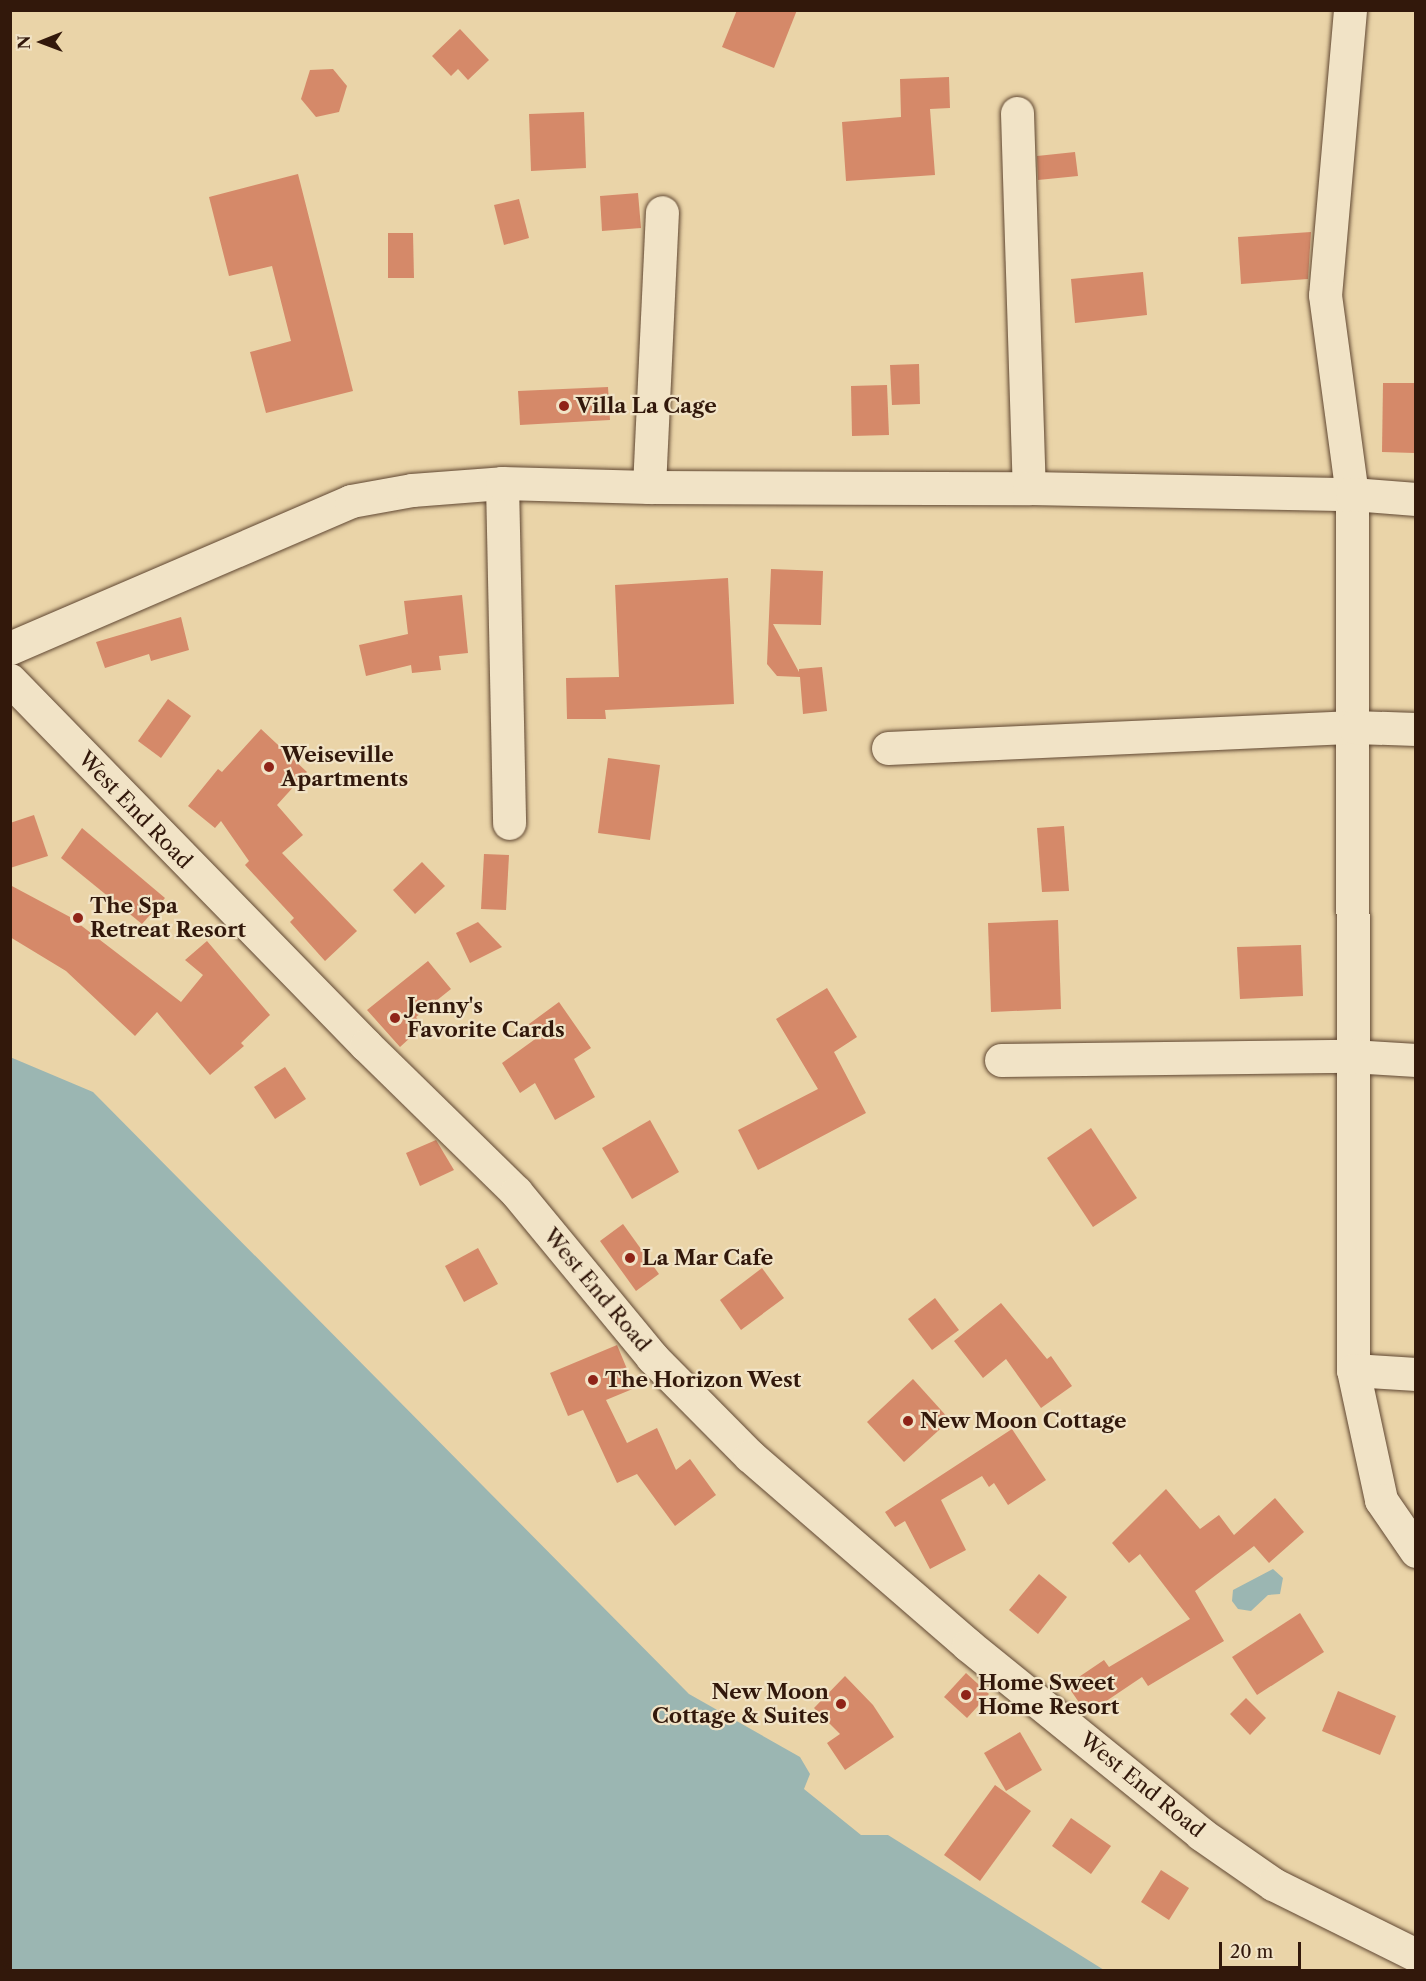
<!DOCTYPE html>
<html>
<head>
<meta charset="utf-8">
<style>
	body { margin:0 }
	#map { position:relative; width:1426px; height:1981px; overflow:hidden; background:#ead4a8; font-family:"Libre Caslon Text",serif }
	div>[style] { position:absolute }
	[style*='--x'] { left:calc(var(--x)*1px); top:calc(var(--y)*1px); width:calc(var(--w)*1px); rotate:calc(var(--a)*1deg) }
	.water>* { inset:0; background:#9bb6b2 }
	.building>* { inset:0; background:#d58969 }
	.roads { filter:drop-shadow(0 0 2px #604732) drop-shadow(0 0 2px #604732) }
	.minor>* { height:33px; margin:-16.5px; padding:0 16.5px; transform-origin:16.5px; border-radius:16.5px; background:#f1e3c6 }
	.secondary>* { height:33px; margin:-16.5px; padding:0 16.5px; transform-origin:16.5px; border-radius:16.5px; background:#f1e3c6 }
	.dots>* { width:16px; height:16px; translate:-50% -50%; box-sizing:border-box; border:3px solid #f1e3c6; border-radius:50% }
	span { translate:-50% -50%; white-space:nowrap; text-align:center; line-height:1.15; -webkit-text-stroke:4.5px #f1e3c6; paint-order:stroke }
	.poi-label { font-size:21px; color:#32180b; font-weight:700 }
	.left { translate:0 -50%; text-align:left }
	.right { translate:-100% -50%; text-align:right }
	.street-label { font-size:21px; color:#32180b }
	.frame { position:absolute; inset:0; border:12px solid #32180b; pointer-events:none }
	.north { position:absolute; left:12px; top:12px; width:60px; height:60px; -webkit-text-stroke:4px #f1e3c6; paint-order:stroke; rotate:269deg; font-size:16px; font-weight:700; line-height:24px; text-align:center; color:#32180b }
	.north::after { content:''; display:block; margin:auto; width:21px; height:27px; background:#32180b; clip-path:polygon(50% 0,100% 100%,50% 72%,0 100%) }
	.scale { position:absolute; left:1219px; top:1942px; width:82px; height:27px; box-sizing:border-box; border:3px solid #32180b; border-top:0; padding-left:8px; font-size:18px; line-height:21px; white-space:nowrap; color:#32180b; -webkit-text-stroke:4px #f1e3c6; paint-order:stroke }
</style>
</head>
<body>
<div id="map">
	<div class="water">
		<div style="clip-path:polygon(10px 1057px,93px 1092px,689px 1694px,800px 1757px,810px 1774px,804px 1789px,861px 1835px,888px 1835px,1104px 1970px,11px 1970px)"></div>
		<div style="clip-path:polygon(1273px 1569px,1283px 1578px,1280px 1594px,1268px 1595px,1251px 1611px,1238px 1609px,1232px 1601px,1233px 1590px)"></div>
	</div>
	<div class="building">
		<div style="clip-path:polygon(737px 10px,797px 10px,774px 68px,722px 47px)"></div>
		<div style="clip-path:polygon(460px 29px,489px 60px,468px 80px,458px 69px,451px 76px,432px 56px)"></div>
		<div style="clip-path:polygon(333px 69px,347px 86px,339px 112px,316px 117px,301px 99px,310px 70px)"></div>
		<div style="clip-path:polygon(949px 77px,950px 108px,930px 109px,935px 175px,846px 181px,842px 122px,901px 117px,900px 79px)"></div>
		<div style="clip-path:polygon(584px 112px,586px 168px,531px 171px,529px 114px)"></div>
		<div style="clip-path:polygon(1075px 152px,1078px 176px,1038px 180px,1037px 156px)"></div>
		<div style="clip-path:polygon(298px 174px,353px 391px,266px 413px,250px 352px,291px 341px,272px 266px,229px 276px,209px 197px)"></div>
		<div style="clip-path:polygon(638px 193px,641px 228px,602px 231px,600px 196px)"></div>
		<div style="clip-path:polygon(519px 199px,529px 238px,504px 245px,494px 205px)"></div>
		<div style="clip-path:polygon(1311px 232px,1308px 279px,1241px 284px,1238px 237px)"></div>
		<div style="clip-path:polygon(388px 233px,413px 233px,414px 278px,388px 278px)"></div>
		<div style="clip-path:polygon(1143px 272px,1147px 315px,1075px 323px,1071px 279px)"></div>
		<div style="clip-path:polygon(919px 364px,920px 404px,892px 405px,890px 365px)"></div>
		<div style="clip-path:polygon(1383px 383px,1415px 383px,1414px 453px,1382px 452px)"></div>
		<div style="clip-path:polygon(887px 385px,889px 435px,852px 436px,851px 386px)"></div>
		<div style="clip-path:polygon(608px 387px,610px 420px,520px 425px,518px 391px)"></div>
		<div style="clip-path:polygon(771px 569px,823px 571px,821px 625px,773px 624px,799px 672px,799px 669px,822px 667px,827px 711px,803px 714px,800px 677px,777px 676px,767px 664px)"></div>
		<div style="clip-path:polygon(728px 578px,734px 704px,605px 710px,606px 719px,567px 719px,566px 678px,619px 677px,615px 585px)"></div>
		<div style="clip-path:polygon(462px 595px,468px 653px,439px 656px,441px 670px,412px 673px,411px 665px,366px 676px,359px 645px,408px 634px,404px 601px)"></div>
		<div style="clip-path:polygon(181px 617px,189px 650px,151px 661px,149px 654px,105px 668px,96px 642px)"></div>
		<div style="clip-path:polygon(168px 699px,191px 716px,161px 758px,138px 741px)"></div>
		<div style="clip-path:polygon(261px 729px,307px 772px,277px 805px,303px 835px,282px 853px,357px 931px,325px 961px,290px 922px,294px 918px,245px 865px,249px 861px,221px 821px,215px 828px,188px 806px,218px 769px,222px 772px)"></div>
		<div style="clip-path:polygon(608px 758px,660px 765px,650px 840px,598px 833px)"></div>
		<div style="clip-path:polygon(34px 815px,48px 856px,10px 868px,10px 823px)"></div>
		<div style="clip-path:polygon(1064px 826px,1069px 891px,1042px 892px,1037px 828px)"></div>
		<div style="clip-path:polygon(82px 828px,165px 898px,142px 924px,61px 858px)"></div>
		<div style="clip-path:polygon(484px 854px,509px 855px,506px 910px,481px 909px)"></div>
		<div style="clip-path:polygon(422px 862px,445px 886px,415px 914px,393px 890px)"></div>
		<div style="clip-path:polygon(10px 885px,70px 917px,181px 1002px,203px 975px,185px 960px,207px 941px,270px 1015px,241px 1043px,244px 1046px,210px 1075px,157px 1012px,135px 1036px,66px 971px,10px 937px)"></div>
		<div style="clip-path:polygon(1058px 920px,1061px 1009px,991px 1012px,988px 923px)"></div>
		<div style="clip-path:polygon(478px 922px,502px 947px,470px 963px,456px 933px)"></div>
		<div style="clip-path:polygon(1301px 945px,1303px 996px,1240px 999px,1237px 947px)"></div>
		<div style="clip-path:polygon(428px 961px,451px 989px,416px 1017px,423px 1026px,400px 1047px,367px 1010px)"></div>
		<div style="clip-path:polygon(827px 988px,857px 1037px,834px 1052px,866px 1113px,758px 1170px,738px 1130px,818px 1089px,776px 1019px)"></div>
		<div style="clip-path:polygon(559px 1002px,591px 1048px,574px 1059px,595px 1097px,555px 1120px,535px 1083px,520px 1093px,502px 1063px,538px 1037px,529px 1024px)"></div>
		<div style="clip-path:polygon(285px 1067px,306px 1099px,275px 1119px,254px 1087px)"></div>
		<div style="clip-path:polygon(650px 1120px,679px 1172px,632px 1199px,602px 1148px)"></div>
		<div style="clip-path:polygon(1091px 1128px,1137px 1198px,1093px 1227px,1047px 1158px)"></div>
		<div style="clip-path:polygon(436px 1140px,454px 1170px,420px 1186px,406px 1153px)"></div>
		<div style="clip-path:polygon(623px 1224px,659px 1274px,636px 1291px,600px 1241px)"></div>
		<div style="clip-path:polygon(478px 1248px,498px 1284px,464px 1302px,445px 1266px)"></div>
		<div style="clip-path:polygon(762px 1268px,784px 1298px,741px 1330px,720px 1300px)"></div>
		<div style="clip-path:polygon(935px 1298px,959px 1330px,932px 1350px,908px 1319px)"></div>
		<div style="clip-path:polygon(1001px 1303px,1047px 1359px,1051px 1356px,1072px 1386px,1041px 1408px,1006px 1359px,983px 1378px,954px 1341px)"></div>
		<div style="clip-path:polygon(617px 1345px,635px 1388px,606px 1400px,627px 1443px,657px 1428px,676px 1470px,690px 1459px,716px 1495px,675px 1526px,637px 1474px,617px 1483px,583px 1410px,568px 1416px,550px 1373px)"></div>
		<div style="clip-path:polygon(913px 1379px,950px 1420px,904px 1462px,867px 1422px)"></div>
		<div style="clip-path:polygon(1012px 1429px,1046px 1480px,1008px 1505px,994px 1483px,989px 1487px,982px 1476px,941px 1500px,966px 1550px,930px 1569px,905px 1521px,895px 1527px,885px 1512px)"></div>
		<div style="clip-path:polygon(1166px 1489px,1200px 1529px,1219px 1515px,1234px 1535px,1275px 1498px,1304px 1532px,1269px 1563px,1254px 1546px,1195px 1591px,1224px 1641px,1148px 1686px,1142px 1677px,1087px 1714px,1067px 1685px,1104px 1660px,1109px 1667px,1190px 1619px,1140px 1554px,1129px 1563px,1112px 1543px)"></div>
		<div style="clip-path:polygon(1039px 1574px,1067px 1597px,1038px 1634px,1009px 1610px)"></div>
		<div style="clip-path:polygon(1300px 1613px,1324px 1652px,1257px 1695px,1232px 1657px)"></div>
		<div style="clip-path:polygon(966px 1673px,989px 1694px,967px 1718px,944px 1697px)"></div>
		<div style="clip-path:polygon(845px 1676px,873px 1705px,894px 1737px,845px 1770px,827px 1743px,840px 1734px,814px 1708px)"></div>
		<div style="clip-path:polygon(1338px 1691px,1396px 1716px,1380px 1755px,1322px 1731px)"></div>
		<div style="clip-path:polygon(1246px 1698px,1266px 1718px,1250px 1735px,1230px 1714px)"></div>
		<div style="clip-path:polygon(1020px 1732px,1042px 1770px,1006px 1791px,984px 1753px)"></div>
		<div style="clip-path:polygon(995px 1785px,1031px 1811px,980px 1881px,944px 1855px)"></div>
		<div style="clip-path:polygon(1071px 1818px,1111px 1846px,1091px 1874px,1052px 1846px)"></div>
		<div style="clip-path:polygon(1161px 1870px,1189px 1888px,1169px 1920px,1141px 1902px)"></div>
	</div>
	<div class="roads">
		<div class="minor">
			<div style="--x:1350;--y:10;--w:286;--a:95"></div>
			<div style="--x:1325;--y:295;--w:201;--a:82.3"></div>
			<div style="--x:1352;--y:494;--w:876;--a:89.93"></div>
			<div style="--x:1353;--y:1370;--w:133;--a:77.8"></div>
			<div style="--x:1381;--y:1500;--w:62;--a:55.5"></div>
			<div style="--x:1017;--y:113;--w:375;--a:88.2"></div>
			<div style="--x:502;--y:483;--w:340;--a:88.8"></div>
			<div style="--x:649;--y:487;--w:275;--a:-87.3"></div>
			<div style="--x:10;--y:648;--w:371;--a:-23.3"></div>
			<div style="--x:351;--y:501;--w:62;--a:-10.2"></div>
			<div style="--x:412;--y:490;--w:90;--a:-4.4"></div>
			<div style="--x:502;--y:483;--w:147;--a:1.6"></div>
			<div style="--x:649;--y:487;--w:380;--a:0.2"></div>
			<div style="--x:1029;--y:488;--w:323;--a:1.1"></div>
			<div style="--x:1352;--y:494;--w:64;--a:4.5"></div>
			<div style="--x:888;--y:748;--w:466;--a:-2.6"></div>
			<div style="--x:1354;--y:727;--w:62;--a:1.8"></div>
			<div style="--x:1001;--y:1060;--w:350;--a:-0.7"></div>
			<div style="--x:1351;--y:1056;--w:65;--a:3.5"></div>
			<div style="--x:1353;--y:1370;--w:63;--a:3.6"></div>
		</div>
		<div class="secondary">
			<div style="--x:10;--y:680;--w:510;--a:45.72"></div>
			<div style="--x:366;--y:1045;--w:210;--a:44.4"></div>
			<div style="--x:516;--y:1192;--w:214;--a:50.5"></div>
			<div style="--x:652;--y:1357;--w:139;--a:45.3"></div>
			<div style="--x:750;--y:1456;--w:289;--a:40.9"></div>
			<div style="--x:968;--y:1645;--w:300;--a:39"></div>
			<div style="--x:1201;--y:1834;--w:88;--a:34.8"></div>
			<div style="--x:1273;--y:1884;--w:160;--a:26.4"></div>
		</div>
	</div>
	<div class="dots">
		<div style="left:564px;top:406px;background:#8f2418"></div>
		<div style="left:269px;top:767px;background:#8f2418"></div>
		<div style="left:78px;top:918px;background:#8f2418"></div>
		<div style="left:395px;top:1018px;background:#8f2418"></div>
		<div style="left:630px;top:1258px;background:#8f2418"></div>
		<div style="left:593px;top:1380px;background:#8f2418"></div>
		<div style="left:908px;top:1421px;background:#8f2418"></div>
		<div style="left:966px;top:1695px;background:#8f2418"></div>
		<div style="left:841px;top:1704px;background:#8f2418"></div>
	</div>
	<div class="poi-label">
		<span class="left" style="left:576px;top:406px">Villa La Cage</span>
		<span class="left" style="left:281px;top:767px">Weiseville<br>Apartments</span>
		<span class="left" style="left:90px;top:918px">The Spa<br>Retreat Resort</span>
		<span class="left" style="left:407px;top:1018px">Jenny's<br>Favorite Cards</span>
		<span class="left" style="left:642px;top:1258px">La Mar Cafe</span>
		<span class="left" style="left:605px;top:1380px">The Horizon West</span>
		<span class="left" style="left:920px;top:1421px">New Moon Cottage</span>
		<span class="left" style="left:978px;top:1695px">Home Sweet<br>Home Resort</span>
		<span class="right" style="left:829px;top:1704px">New Moon<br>Cottage &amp; Suites</span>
	</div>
	<div class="street-label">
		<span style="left:135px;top:810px;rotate:46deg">West End Road</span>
		<span style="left:597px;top:1290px;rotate:50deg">West End Road</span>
		<span style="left:1142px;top:1785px;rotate:39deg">West End Road</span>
	</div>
	<div class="frame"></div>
	<div class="north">N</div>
	<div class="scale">20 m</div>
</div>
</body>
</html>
